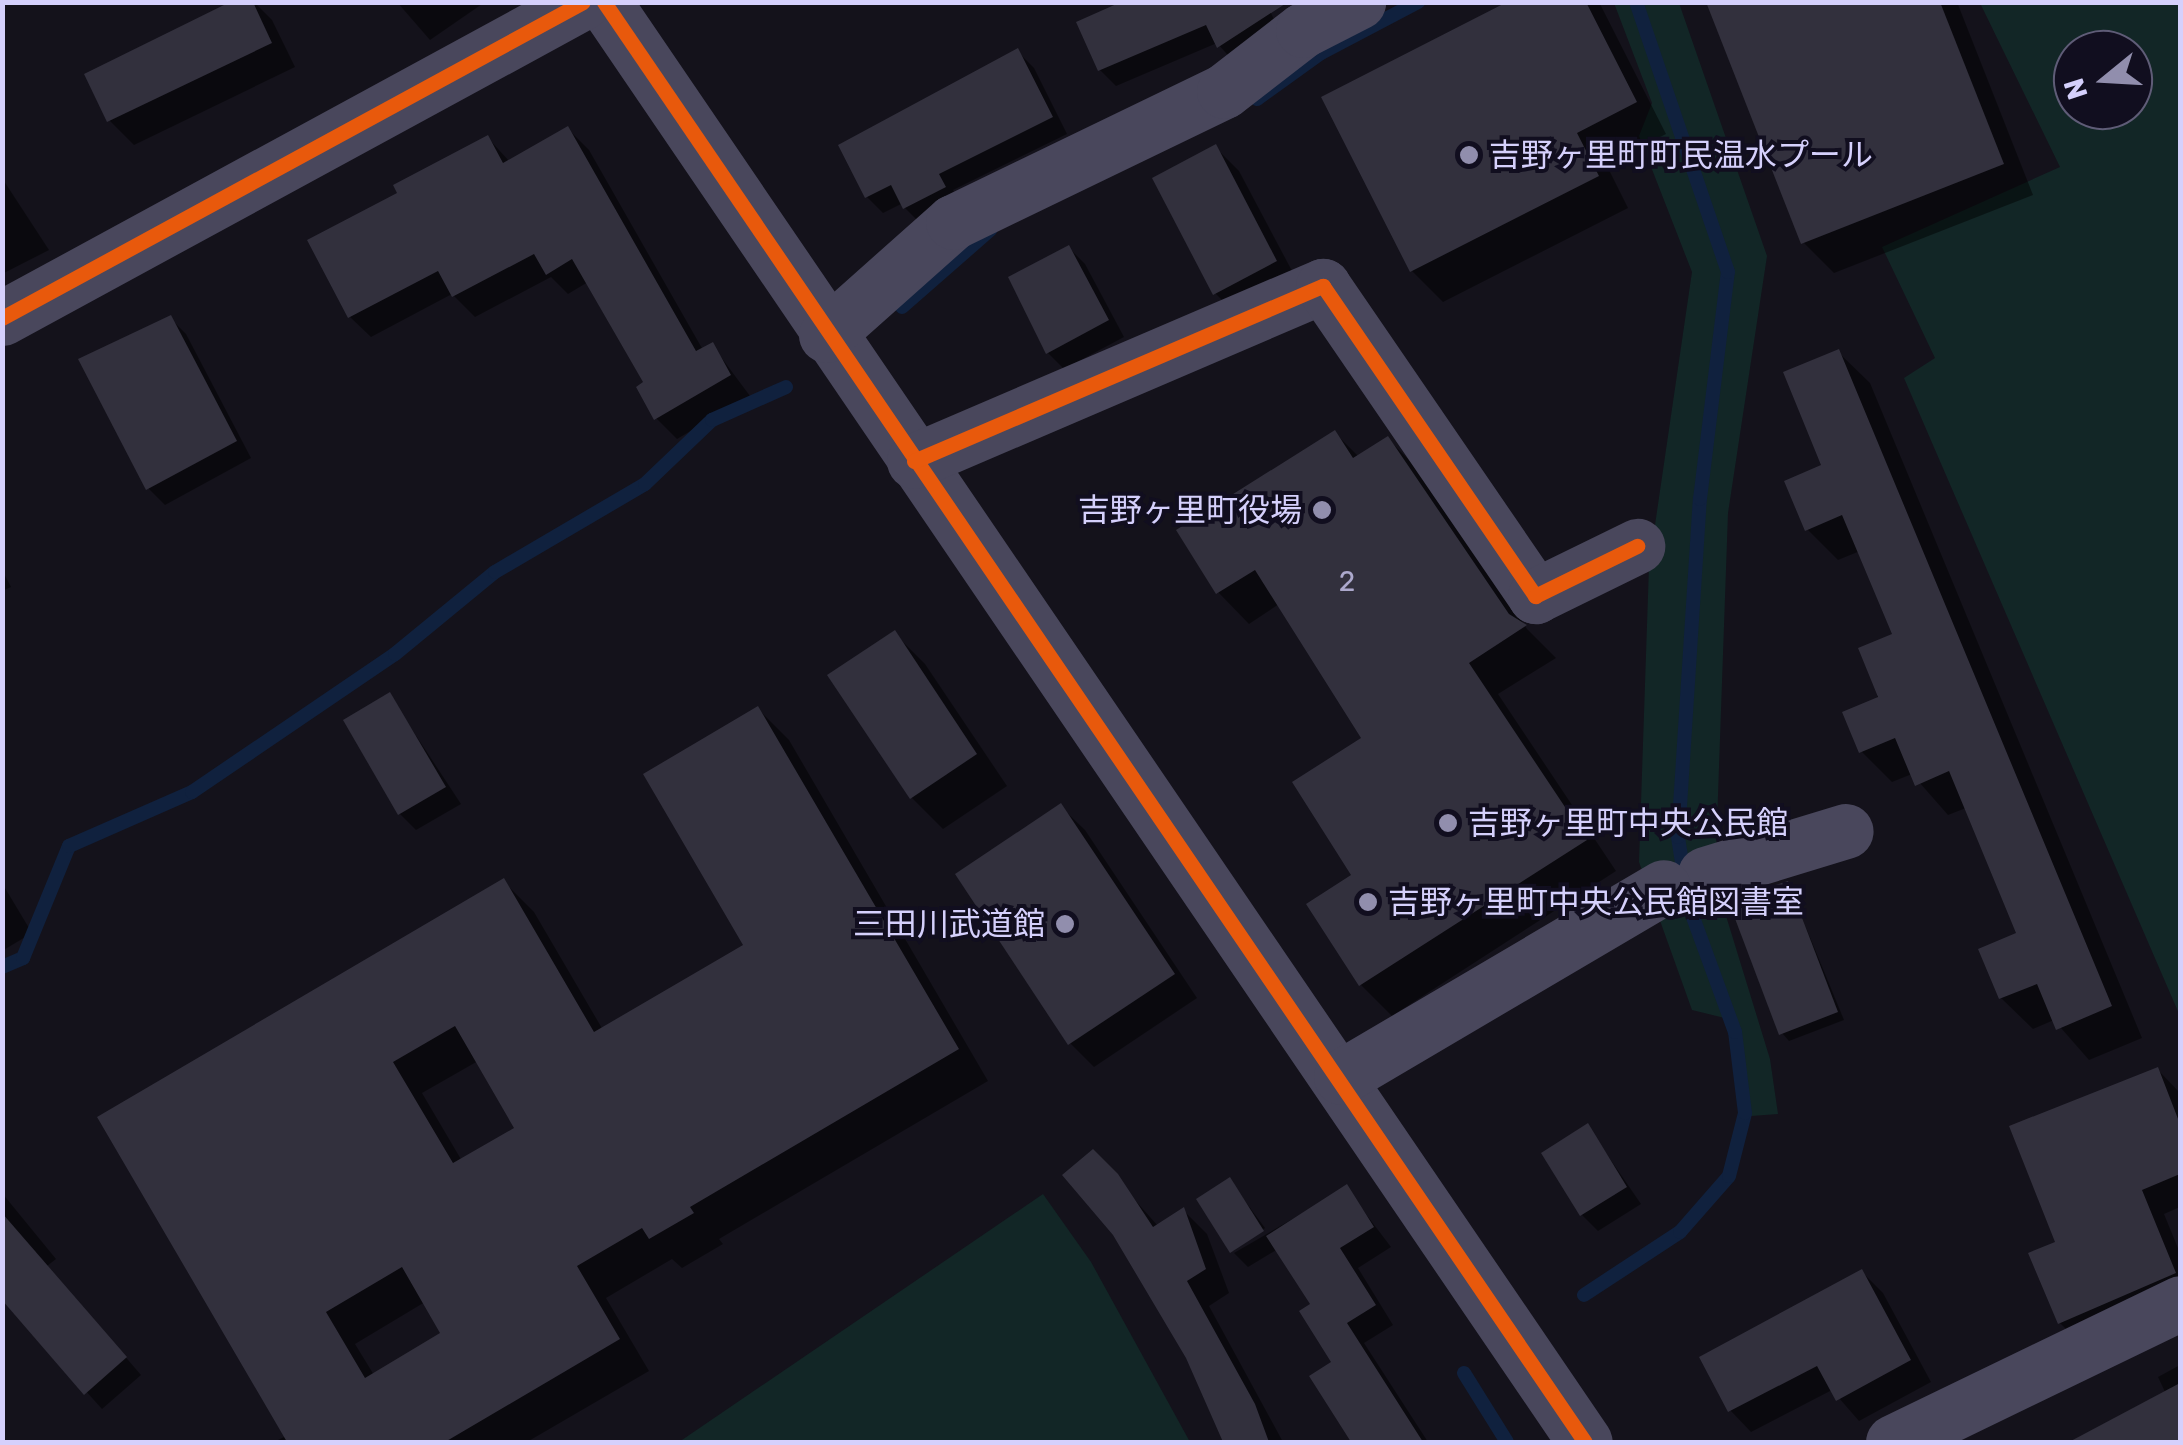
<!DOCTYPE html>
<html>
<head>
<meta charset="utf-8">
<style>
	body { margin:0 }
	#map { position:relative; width:2183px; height:1445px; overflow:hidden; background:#14121b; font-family:Rubik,"Noto Sans JP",sans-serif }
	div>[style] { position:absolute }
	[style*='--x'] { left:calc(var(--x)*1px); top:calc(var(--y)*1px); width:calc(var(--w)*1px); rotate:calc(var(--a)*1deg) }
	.green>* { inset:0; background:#122626 }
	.shadow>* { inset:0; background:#0007 }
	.stream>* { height:14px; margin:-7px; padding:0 7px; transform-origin:7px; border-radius:7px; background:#10213e }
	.building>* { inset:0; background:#32303d }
	.minor>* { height:55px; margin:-27.5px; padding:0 27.5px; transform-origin:27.5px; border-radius:27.5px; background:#49475c }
	.cycleway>* { height:15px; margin:-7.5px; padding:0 7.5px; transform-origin:7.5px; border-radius:7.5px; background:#e8590c }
	.dots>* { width:28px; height:28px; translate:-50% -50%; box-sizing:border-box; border:5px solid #110e1f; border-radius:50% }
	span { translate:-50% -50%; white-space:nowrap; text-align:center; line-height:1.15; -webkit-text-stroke:8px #110e1f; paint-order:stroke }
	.number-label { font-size:28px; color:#aca8cc }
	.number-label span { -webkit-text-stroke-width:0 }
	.poi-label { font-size:32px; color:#d5d0fc }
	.left { translate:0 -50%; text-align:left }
	.right { translate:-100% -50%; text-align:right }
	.frame { position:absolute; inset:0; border:5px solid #d5d0fc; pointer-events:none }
	.north { position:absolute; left:2053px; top:30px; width:100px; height:100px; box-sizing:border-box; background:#110e1f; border:2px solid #5f5c77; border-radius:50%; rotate:252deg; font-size:28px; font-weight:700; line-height:40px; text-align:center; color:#d5d0fc }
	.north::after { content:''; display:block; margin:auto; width:35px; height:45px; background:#918ead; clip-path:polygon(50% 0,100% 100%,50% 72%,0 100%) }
</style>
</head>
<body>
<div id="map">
	<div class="green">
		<div style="clip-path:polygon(1614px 3px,1679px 3px,1767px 256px,1728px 513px,1715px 880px,1770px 1059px,1778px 1114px,1751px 1116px,1737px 1021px,1692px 1010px,1639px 862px,1649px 566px,1692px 272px,1639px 136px,1652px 103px)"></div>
		<div style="clip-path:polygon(evenodd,1980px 3px,2180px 3px,2180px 1016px,1904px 378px,1935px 358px,1882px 247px,2060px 167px,1980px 3px,2073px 50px,2133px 50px,2133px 110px,2073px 110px,2073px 50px)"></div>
		<div style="clip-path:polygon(1043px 1194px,1091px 1262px,1190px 1442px,679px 1442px)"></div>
	</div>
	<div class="shadow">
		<div style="clip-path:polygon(236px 2px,254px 2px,272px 20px,295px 67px,134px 145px,110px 121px,87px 75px)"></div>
		<div style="clip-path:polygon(397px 2px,485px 2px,430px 40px)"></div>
		<div style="clip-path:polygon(1266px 2px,1281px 35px,1235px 63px,1217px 43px,1116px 86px,1100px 70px,1080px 23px)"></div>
		<div style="clip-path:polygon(1512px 2px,1599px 2px,1666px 134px,1606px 164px,1628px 208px,1443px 302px,1412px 271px)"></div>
		<div style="clip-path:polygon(1708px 2px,1957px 2px,2033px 195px,1834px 273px,1803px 242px)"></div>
		<div style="clip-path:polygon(1018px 52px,1034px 68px,1067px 134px,953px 190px,960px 204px,921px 224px,901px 204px,883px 213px,867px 197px)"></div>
		<div style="clip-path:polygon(568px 129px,589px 150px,703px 350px,712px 345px,750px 396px,677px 439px,656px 418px,647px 383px,588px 282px,568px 294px,551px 277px,475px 317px,452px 294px,371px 337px,350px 317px,400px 194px,488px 138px,510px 162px)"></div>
		<div style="clip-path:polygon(1215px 147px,1239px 171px,1300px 286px,1239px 317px,1215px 293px)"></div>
		<div style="clip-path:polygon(2px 178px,49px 250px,2px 274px)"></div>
		<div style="clip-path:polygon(1069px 248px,1085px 264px,1124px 337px,1064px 369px,1048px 353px)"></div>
		<div style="clip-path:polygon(170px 318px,186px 334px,251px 458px,165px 505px,148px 488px)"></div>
		<div style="clip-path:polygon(1838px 352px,1870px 383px,2142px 1038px,2089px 1060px,2054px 1020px,2033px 1029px,2001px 998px,2019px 935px,1966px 808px,1948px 815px,1912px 774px,1892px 782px,1861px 751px,1895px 636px,1860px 551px,1838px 560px,1807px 529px,1824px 466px)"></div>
		<div style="clip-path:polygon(1335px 433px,1359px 457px,1388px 439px,1419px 470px,1527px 629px,1556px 658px,1498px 694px,1616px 871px,1392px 1016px,1361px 985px,1309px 904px,1355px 875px,1364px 739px,1279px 604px,1249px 624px,1218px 592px)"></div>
		<div style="clip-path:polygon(2px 570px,11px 587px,2px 591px)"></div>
		<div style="clip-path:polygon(894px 633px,925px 664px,1007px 786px,943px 829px,912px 798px,831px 676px)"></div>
		<div style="clip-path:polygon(390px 696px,461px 804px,416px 830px,400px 814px)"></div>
		<div style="clip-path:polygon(evenodd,758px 709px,789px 740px,988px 1081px,719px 1239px,723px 1244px,682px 1268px,672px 1259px,606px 1298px,649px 1371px,527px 1442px,274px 1442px,286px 1436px,100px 1118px,503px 881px,534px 912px,603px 1030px,746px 946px,758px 709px,478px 1061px,518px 1129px,462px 1161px,422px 1093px,478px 1061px,758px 709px,425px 1302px,444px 1334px,374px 1375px,355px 1344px,425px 1302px)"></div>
		<div style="clip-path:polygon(1061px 807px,1085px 830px,1197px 998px,1094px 1067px,1070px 1043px)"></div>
		<div style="clip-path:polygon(2px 883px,32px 933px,2px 951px)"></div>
		<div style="clip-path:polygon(1788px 884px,1844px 1020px,1789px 1041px,1782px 1033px)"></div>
		<div style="clip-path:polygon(2158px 1070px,2180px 1093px,2180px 1207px,2164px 1214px,2180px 1253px,2180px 1305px,2084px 1347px,2060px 1323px,2058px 1243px)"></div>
		<div style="clip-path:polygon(1588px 1127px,1641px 1204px,1598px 1231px,1582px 1215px)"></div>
		<div style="clip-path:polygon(1093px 1153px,1158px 1226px,1183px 1210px,1207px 1234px,1229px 1293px,1209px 1306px,1283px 1442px,1226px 1442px)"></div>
		<div style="clip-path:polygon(1230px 1181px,1265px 1228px,1233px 1251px,1200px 1200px)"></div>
		<div style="clip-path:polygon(1346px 1188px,1391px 1247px,1358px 1268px,1393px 1325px,1364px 1343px,1428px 1442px,1356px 1442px,1312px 1377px,1334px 1362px,1314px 1304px,1278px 1249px,1248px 1267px,1234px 1253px)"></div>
		<div style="clip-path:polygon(2px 1193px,56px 1259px,47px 1266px,141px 1375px,102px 1409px,2px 1298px)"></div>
		<div style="clip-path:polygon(1862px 1272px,1883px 1293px,1931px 1382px,1859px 1421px,1832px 1390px,1751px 1432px,1730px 1410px)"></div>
		<div style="clip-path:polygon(2180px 1365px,2180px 1442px,2081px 1442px,2166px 1394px,2158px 1377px)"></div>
	</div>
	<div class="stream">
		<div style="--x:1257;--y:99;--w:79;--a:-35.7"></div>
		<div style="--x:1321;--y:53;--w:110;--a:-27.7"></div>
		<div style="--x:902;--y:307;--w:118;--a:-41.2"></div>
		<div style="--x:2;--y:967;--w:23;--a:-23"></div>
		<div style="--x:23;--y:958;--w:121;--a:-67.7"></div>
		<div style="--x:69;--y:846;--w:134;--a:-23.7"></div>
		<div style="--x:192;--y:792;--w:245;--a:-34.2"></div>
		<div style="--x:395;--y:654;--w:129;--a:-39.4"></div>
		<div style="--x:495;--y:572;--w:174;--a:-30.4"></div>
		<div style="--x:645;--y:484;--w:93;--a:-43.7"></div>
		<div style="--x:712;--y:420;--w:81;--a:-24"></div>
		<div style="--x:1584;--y:1295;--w:115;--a:-33.3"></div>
		<div style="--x:1680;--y:1232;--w:74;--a:-48.8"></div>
		<div style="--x:1729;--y:1176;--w:65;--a:-75.7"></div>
		<div style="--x:1745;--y:1113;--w:82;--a:-97"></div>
		<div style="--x:1735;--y:1032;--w:134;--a:-110.1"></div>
		<div style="--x:1689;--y:906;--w:70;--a:-99.1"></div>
		<div style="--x:1678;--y:837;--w:339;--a:-86.3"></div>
		<div style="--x:1700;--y:499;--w:229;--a:-83"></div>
		<div style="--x:1728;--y:272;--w:285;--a:-108.8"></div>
		<div style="--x:1464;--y:1373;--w:81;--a:58.1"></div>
	</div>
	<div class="building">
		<div style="clip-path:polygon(230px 2px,253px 2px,272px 43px,107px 122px,84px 74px)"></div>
		<div style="clip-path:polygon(1121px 2px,1288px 2px,1217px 48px,1206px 25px,1098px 71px,1076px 22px)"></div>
		<div style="clip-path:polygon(1507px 2px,1586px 2px,1637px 102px,1577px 133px,1599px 176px,1410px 272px,1321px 97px)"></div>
		<div style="clip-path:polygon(1706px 2px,1940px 2px,2004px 164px,1801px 244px)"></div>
		<div style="clip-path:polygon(1018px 48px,1053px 117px,939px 174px,946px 187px,903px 209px,891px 185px,865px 198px,838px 145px)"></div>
		<div style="clip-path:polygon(568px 126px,696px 351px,713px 342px,731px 375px,654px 420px,636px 387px,643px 382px,572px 259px,546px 275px,534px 254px,452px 297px,438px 271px,348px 318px,307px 240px,397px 193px,393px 185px,488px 135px,503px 163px)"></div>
		<div style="clip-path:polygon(1216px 144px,1277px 261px,1213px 295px,1152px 178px)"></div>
		<div style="clip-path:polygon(1069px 245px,1109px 320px,1046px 354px,1008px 277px)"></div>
		<div style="clip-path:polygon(171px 315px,237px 441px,146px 490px,78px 359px)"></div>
		<div style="clip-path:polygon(1839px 349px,2112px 1006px,2056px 1030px,2037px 984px,1999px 999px,1978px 949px,2016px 933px,1949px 771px,1915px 786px,1895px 738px,1859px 753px,1842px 712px,1878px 697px,1858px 648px,1892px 634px,1842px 515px,1805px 531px,1784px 481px,1821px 465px,1783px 372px)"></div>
		<div style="clip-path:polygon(1335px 430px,1353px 458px,1388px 436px,1509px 614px,1527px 625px,1469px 663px,1587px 840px,1359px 986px,1306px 904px,1351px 875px,1292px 782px,1361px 738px,1255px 570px,1216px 594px,1176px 530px)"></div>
		<div style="clip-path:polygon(895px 630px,977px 754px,910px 799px,827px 675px)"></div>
		<div style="clip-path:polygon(390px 692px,446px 787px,398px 815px,343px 720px)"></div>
		<div style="clip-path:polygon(evenodd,758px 706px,959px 1049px,690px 1207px,694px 1213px,649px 1239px,642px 1228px,577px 1266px,620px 1339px,445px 1442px,287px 1442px,97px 1117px,504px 878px,594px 1032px,743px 945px,643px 774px,758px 706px,455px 1026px,514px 1128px,453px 1163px,393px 1062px,455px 1026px,758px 706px,402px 1267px,440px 1333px,365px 1378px,326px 1312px,402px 1267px)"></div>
		<div style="clip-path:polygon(1061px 803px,1175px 974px,1068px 1045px,955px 874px)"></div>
		<div style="clip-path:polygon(1788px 881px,1838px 1012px,1779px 1035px,1728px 900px)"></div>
		<div style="clip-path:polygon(2158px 1067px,2180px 1124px,2180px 1174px,2142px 1190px,2176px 1273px,2058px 1324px,2028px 1253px,2055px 1242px,2009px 1126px)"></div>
		<div style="clip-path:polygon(1588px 1123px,1627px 1187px,1580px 1216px,1541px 1153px)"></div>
		<div style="clip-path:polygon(1093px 1149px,1118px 1174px,1153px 1227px,1184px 1207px,1206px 1269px,1187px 1281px,1255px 1404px,1269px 1442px,1223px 1442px,1186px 1358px,1113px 1235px,1062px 1175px)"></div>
		<div style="clip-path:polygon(1230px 1177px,1264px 1231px,1230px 1253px,1196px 1199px)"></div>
		<div style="clip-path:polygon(1347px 1184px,1374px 1227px,1340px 1248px,1376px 1305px,1347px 1323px,1423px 1442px,1351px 1442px,1309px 1376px,1331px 1362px,1299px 1311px,1310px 1304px,1266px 1236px)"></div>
		<div style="clip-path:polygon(2px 1213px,127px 1357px,84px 1395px,2px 1300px)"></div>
		<div style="clip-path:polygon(1862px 1269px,1911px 1360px,1836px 1401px,1817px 1366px,1728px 1412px,1699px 1357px)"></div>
		<div style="clip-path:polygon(2180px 1383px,2180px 1442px,2069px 1442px)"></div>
	</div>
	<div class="minor">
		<div style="--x:604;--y:2;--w:1742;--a:55.74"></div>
		<div style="--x:2;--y:318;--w:661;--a:-28.54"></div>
		<div style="--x:826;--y:335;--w:170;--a:-41.7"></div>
		<div style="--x:953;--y:222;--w:301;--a:-25.8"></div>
		<div style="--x:1224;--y:91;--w:100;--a:-37.7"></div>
		<div style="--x:1303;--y:30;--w:62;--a:-27"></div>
		<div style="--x:914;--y:461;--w:445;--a:-23.2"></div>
		<div style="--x:1323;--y:286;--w:376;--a:55.6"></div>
		<div style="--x:1535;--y:596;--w:114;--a:-26.1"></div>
		<div style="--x:1705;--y:874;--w:147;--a:-17"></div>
		<div style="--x:1341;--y:1077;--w:374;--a:-30.5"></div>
		<div style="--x:1893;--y:1442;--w:319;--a:-25.8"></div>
	</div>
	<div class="cycleway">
		<div style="--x:604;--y:2;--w:1742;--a:55.74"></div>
		<div style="--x:2;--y:318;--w:661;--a:-28.54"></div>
		<div style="--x:914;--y:461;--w:445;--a:-23.2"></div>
		<div style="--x:1323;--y:286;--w:376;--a:55.6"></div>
		<div style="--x:1535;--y:596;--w:114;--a:-26.1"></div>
	</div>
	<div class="dots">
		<div style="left:1469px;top:155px;background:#918ead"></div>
		<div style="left:1322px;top:510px;background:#918ead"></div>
		<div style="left:1448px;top:823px;background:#918ead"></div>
		<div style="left:1368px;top:902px;background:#918ead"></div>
		<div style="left:1065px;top:924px;background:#918ead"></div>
	</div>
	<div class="number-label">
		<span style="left:1347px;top:582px">2</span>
	</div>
	<div class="poi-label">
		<span class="left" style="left:1489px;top:155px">吉野ヶ里町町民温水プール</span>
		<span class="right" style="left:1302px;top:510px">吉野ヶ里町役場</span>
		<span class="left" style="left:1468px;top:823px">吉野ヶ里町中央公民館</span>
		<span class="left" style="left:1388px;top:902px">吉野ヶ里町中央公民館図書室</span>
		<span class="right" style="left:1045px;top:924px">三田川武道館</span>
	</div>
	<div class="frame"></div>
	<div class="north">N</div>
</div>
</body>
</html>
